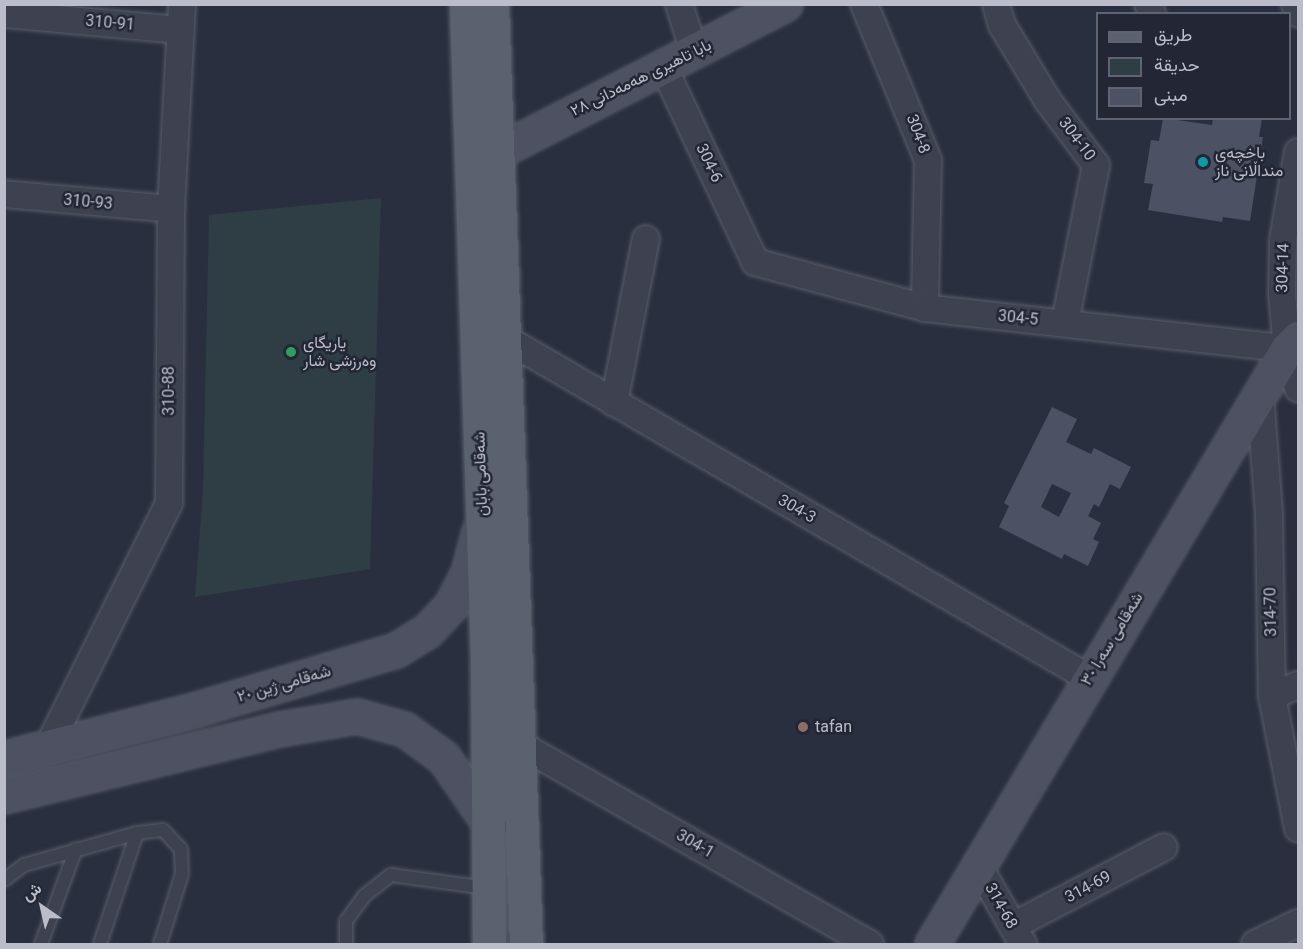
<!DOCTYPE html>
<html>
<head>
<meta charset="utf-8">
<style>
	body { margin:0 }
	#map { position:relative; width:1303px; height:949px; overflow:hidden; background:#2a2f3f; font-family:Roboto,Vazirmatn,sans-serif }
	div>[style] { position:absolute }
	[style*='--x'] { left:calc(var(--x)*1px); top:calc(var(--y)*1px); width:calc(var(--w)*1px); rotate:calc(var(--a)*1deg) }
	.green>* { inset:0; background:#2f3e44 }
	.building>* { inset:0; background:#4c5263 }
	.roads { filter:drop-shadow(0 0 2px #595d6a) drop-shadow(0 0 2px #595d6a) }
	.lane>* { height:12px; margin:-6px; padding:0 6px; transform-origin:6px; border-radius:6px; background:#3e4250 }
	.street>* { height:26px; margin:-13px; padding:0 13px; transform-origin:13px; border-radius:13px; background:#3e4250 }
	.secondary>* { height:33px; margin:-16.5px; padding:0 16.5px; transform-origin:16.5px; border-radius:16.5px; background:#4d5162 }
	.primary>* { height:33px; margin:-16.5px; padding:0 16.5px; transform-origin:16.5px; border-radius:16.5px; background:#5c616f }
	.dots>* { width:16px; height:16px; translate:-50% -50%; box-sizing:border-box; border:3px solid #232735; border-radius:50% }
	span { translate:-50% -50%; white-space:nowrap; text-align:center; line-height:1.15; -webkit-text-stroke:5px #232735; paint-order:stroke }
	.street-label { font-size:16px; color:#bbbeca }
	.poi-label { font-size:16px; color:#bbbeca }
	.left { translate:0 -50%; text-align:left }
	.frame { position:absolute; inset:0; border:6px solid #bbbeca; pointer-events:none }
	.legend { position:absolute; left:1096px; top:12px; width:195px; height:108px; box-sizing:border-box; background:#232735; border:2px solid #606371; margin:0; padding:8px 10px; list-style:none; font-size:18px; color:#bbbeca }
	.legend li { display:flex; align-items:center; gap:12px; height:30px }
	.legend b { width:30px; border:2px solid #606371 }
	.north { position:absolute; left:12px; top:877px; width:60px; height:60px; -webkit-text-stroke:4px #232735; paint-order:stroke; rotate:326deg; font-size:16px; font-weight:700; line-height:24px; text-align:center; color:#bbbeca }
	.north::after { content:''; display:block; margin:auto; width:21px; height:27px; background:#bbbeca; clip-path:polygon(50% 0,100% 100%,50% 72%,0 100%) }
</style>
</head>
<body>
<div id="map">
	<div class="green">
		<div style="clip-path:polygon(381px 198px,370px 569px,195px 597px,203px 489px,209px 215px)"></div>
	</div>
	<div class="building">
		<div style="clip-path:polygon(1163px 118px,1212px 125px,1213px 118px,1262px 118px,1259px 137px,1263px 137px,1250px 221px,1223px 217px,1222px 222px,1148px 210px,1153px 184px,1144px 183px,1151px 140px,1159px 141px)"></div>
		<div style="clip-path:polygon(evenodd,1052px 407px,1077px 419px,1066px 442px,1091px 454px,1094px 448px,1131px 467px,1120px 489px,1110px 484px,1099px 507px,1094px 504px,1088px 516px,1101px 523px,1093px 539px,1099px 542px,1088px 566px,1064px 554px,1062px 559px,999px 527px,1009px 506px,1004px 503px,1052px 407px,1052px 484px,1071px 493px,1059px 517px,1041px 507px,1052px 484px)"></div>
	</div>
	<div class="roads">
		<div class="lane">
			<div style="--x:4;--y:880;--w:25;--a:-37"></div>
			<div style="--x:24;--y:865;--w:117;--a:-15.8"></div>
			<div style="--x:137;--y:833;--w:26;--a:-7"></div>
			<div style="--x:163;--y:830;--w:26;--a:47"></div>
			<div style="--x:181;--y:849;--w:25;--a:88"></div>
			<div style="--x:182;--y:874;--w:73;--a:107.4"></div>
			<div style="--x:41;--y:944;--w:101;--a:-69.8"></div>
			<div style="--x:100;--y:944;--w:117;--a:-71.6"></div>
			<div style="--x:346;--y:944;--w:23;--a:-90"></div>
			<div style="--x:346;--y:921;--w:31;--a:-54"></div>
			<div style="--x:364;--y:896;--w:34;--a:-38"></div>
			<div style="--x:391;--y:875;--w:97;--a:7.7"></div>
		</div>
		<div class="street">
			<div style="--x:679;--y:4;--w:50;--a:72.6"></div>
			<div style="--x:864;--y:4;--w:169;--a:67.7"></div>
			<div style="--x:928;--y:160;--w:148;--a:91.2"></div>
			<div style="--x:996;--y:4;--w:22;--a:74"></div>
			<div style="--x:1002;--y:25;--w:89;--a:58.8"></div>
			<div style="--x:1048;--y:101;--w:80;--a:53.1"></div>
			<div style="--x:1096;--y:165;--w:161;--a:101.1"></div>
			<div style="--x:1148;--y:4;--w:11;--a:68"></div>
			<div style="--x:1295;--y:4;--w:10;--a:73"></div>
			<div style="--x:4;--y:14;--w:177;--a:5.2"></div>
			<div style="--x:662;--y:64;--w:219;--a:64.8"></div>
			<div style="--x:755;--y:262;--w:176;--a:15.1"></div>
			<div style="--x:925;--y:308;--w:375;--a:6.4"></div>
			<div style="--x:1298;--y:152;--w:90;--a:99.6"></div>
			<div style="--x:1283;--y:241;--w:53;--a:91.1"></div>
			<div style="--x:1282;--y:294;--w:55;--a:84.8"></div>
			<div style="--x:1287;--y:349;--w:41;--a:74.2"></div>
			<div style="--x:4;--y:194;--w:168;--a:5.1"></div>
			<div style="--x:506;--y:339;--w:674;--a:30.18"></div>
			<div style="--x:1260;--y:394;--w:119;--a:85.7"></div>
			<div style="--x:1269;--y:513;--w:183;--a:89.1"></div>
			<div style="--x:1272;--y:696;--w:135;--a:78.9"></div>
			<div style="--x:614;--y:403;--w:167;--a:-79"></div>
			<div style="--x:1272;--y:696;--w:28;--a:-23"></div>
			<div style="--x:519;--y:744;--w:404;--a:29.7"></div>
			<div style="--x:47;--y:749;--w:275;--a:-63.6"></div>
			<div style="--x:169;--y:503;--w:294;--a:-89.6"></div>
			<div style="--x:171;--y:209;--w:205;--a:-86.9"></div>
			<div style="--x:979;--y:867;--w:89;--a:60.3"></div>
			<div style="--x:1013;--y:926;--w:170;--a:-27.6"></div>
			<div style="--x:1255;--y:944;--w:48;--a:-26"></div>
		</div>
		<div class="secondary">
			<div style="--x:497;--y:152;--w:324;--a:-27.2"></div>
			<div style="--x:4;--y:758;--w:199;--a:-14.2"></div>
			<div style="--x:197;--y:709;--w:208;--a:-16.5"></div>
			<div style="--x:396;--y:650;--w:36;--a:-32"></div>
			<div style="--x:427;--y:631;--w:37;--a:-47"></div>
			<div style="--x:452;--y:604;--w:35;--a:-63"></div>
			<div style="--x:468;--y:573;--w:43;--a:-75.3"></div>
			<div style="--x:4;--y:796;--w:283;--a:-13.7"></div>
			<div style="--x:279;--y:729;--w:79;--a:-9.5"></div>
			<div style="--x:357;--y:716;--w:49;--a:15.5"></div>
			<div style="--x:404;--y:729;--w:49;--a:35.9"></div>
			<div style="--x:444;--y:758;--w:81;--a:55.5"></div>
			<div style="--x:932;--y:944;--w:693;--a:-59.18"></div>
			<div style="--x:1287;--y:349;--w:16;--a:-45"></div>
		</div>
		<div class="primary">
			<div style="--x:466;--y:4;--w:653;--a:88.16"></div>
			<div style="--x:487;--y:657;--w:287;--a:89.6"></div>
			<div style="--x:492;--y:4;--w:941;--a:87.93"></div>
		</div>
	</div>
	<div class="dots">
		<div style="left:1203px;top:162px;background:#0f9aa8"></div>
		<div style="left:291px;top:352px;background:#2e9e5b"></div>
		<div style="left:803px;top:727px;background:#8d6e63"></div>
	</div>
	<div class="street-label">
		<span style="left:110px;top:23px;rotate:5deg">310-91</span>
		<span style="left:641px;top:78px;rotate:-26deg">بابا تاهیری هەمەدانی ٢٨</span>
		<span style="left:918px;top:134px;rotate:70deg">304-8</span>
		<span style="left:1077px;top:139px;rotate:53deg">304-10</span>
		<span style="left:709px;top:163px;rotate:65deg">304-6</span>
		<span style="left:88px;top:202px;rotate:5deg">310-93</span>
		<span style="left:1283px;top:268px;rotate:-88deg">304-14</span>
		<span style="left:1018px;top:318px;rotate:6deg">304-5</span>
		<span style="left:169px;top:391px;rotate:-90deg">310-88</span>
		<span style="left:481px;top:474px;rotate:-92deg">شەقامی بابان</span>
		<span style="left:797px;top:509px;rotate:30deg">304-3</span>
		<span style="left:1271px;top:612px;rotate:-91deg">314-70</span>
		<span style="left:1112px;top:639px;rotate:-59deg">شەقامی سەرا ٣٠</span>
		<span style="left:284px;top:684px;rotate:-16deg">شەقامی ژین ٢٠</span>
		<span style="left:695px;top:844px;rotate:30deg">304-1</span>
		<span style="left:1088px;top:887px;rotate:-28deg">314-69</span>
		<span style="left:1001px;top:906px;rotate:61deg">314-68</span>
	</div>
	<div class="poi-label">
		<span class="left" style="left:1215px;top:162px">باخچەی<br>منداڵانی ناز</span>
		<span class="left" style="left:303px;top:352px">یاریگای<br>وەرزشی شار</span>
		<span class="left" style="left:815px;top:727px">tafan</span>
	</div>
	<div class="frame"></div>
	<ul class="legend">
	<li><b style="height:8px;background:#5c616f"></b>طريق</li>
	<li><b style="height:16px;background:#2f3e44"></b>حديقة</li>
	<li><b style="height:16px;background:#4c5263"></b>مبنى</li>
	</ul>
	<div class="north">ش</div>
</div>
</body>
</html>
